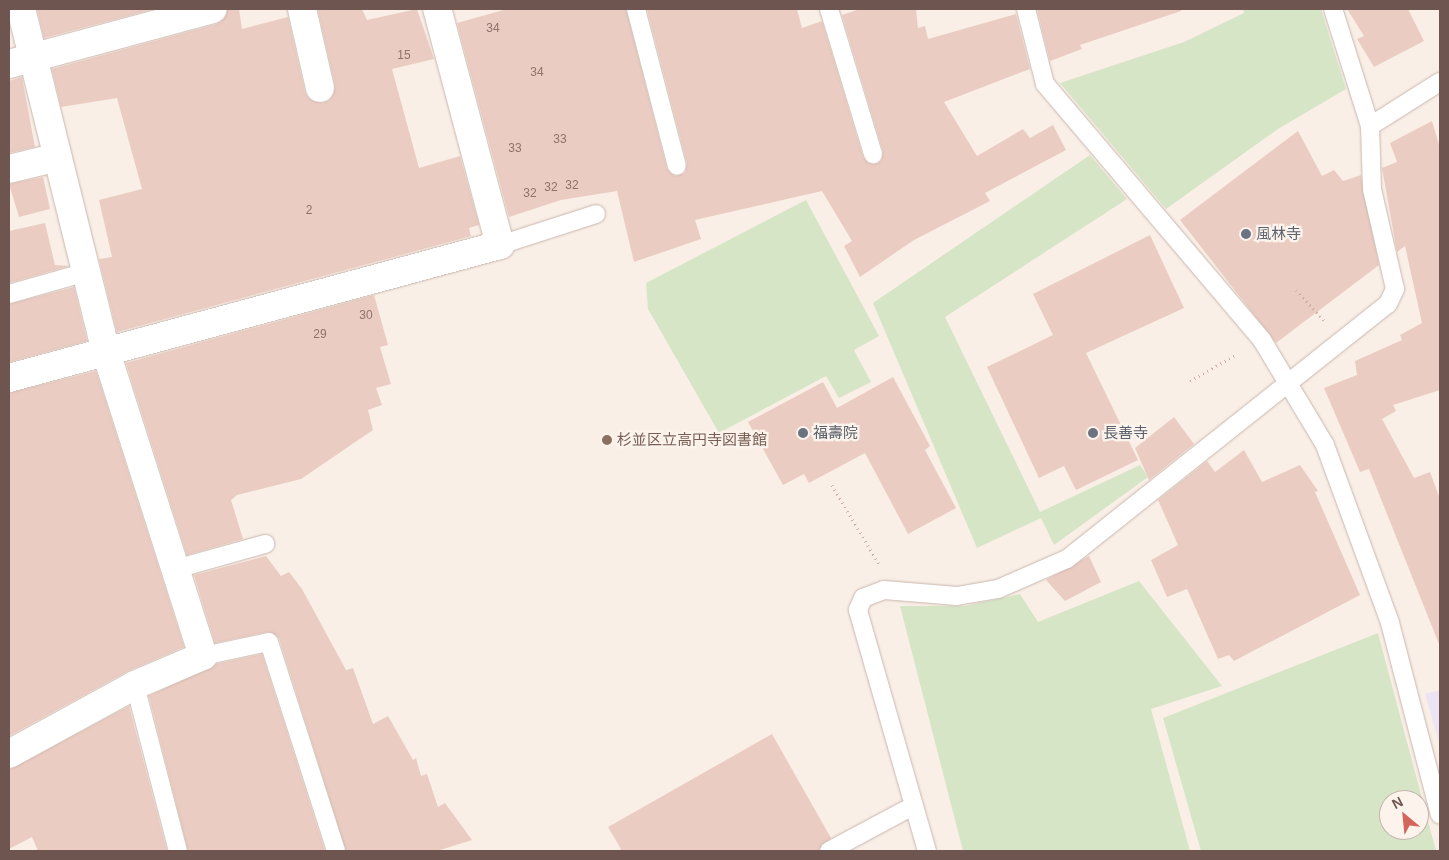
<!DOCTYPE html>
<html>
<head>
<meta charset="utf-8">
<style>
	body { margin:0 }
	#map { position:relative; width:1449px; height:860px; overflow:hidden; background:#f9efe6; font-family:Helvetica,"Noto Sans JP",sans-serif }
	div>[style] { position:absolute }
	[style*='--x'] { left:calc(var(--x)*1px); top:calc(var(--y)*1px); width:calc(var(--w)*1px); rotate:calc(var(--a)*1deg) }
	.education>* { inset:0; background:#ece3f5 }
	.green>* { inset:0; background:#d7e5c7 }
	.building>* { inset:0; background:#ebccc2 }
	.path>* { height:3px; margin-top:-1.5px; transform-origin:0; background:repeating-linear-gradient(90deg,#cfafa5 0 1px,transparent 0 5px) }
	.roads { filter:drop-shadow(0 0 1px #c9b6ae) drop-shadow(0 0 1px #c9b6ae) }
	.service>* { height:18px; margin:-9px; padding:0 9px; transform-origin:9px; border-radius:9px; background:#fff }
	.minor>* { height:28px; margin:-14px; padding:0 14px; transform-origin:14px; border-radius:14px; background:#fff }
	.dots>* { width:14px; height:14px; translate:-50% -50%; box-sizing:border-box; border:2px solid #fcf4ec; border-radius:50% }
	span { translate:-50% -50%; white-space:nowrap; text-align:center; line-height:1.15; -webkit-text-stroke:4.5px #fcf4ec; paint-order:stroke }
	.number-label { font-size:12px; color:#8e736c }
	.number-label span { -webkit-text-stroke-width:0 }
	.worship-label { font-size:15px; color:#5b616d }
	.left { translate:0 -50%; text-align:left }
	.education-label { font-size:15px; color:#785e54 }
	.frame { position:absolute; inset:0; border:10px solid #6f554f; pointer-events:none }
	.north { position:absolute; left:1379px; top:790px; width:50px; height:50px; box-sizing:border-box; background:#fcf4ec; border:1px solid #c4b4ad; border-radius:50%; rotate:332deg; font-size:14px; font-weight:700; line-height:20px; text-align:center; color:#6f554f }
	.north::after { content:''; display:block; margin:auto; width:18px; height:22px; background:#d3655c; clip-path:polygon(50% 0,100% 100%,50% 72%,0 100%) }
</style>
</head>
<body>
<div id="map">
	<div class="education">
		<div style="clip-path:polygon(1440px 690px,1440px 746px,1425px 694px)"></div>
	</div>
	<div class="green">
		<div style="clip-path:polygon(1243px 9px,1321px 9px,1346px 89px,1278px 129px,1166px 209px,1060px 83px,1184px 42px,1244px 13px)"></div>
		<div style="clip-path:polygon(1090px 155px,1127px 199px,945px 317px,1040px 512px,1140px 465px,1148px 477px,1054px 545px,1041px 518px,977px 548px,873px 303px)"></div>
		<div style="clip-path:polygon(806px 200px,879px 336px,854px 350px,871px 382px,839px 398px,826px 376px,719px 433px,648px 309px,646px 283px)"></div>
		<div style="clip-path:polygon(1139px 581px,1222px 686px,1151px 709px,1190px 851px,963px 851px,900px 606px,965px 606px,1020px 594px,1038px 622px)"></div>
		<div style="clip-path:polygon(evenodd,1378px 633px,1436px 851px,1201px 851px,1163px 718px,1378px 633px,1389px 800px,1419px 800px,1419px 830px,1389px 830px,1389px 800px)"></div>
	</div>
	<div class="building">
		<div style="clip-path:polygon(37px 9px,154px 9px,44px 38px)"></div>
		<div style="clip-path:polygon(228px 9px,239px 9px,242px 29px,288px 17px,305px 92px,309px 99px,323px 103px,331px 99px,335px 85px,318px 10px,362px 9px,367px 20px,417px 9px,434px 59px,392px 69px,419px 168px,460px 156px,479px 225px,469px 228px,471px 236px,117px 332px,99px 259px,112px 257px,99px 200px,142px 189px,117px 98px,61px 107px,52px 69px,217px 24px)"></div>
		<div style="clip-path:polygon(507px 9px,626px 9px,667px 169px,675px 176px,685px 173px,687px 163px,647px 9px,797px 9px,802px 28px,822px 21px,863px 157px,871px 164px,881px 161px,883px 151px,842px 15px,860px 9px,916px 9px,918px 28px,925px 26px,928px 39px,1016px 14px,1030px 69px,944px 102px,977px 156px,1023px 129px,1030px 138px,1053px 125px,1066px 150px,985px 193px,990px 201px,914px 240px,860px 277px,844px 246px,852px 241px,822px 191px,695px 220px,701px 239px,634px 262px,617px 191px,561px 200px,509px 217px,457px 23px)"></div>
		<div style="clip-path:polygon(1037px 9px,1181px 9px,1181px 11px,1080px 45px,1082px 49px,1050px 61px)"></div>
		<div style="clip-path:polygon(1347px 9px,1408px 9px,1424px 41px,1374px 67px,1357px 39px,1364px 36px)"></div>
		<div style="clip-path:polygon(22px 77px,35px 147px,9px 153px,9px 81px)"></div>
		<div style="clip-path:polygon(1432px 121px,1440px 148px,1440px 390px,1393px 405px,1396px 411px,1382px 419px,1414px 478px,1430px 472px,1440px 499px,1439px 644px,1369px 469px,1360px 472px,1324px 388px,1357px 375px,1355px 361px,1402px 340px,1400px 335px,1422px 323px,1405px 246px,1397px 252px,1382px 168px,1397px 162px,1390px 143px)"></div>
		<div style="clip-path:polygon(1298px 131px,1322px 176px,1334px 170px,1343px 181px,1361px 175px,1379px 265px,1276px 343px,1180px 220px)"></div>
		<div style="clip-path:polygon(43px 177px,50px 209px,19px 217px,9px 184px)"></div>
		<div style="clip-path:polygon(45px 223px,55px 265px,69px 266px,9px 283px,9px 231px)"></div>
		<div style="clip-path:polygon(1150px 235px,1184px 308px,1086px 353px,1138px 460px,1076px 490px,1064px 466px,1039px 478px,987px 367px,1053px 335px,1033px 294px)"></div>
		<div style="clip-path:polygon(74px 287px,87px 341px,9px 362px,9px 304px)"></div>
		<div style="clip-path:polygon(374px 295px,388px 345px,380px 347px,391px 384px,376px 388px,382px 405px,368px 410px,373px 430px,301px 479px,237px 495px,231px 500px,243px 539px,187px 555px,126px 363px)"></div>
		<div style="clip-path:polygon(96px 371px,184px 647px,128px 671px,9px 736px,9px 393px)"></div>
		<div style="clip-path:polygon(893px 377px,930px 446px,925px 450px,956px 508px,908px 534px,865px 453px,809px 483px,804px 474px,783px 485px,748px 422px,823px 382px,837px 408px)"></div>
		<div style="clip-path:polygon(1174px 417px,1194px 444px,1149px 480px,1135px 448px)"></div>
		<div style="clip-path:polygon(1244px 450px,1262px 482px,1300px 465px,1318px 491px,1315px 492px,1360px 595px,1234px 661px,1229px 655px,1218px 659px,1187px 589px,1167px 597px,1151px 560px,1178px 545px,1158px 500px,1207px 461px,1215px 472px)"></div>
		<div style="clip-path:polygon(266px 556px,281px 576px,289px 572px,302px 589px,346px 670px,353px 668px,373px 724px,388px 716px,413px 760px,416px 758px,421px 776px,427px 774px,438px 807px,445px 803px,472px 840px,437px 851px,346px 851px,279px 638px,267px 632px,215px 643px,194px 575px)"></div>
		<div style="clip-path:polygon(1089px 556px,1101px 582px,1065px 601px,1046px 580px)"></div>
		<div style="clip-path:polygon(262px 654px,325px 851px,188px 851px,149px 696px,216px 664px)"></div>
		<div style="clip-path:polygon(129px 706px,167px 851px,38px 851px,32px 837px,9px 849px,9px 770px)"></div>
		<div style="clip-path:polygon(772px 734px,831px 838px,818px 851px,622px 851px,608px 827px)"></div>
	</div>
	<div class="path">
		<div style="--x:1296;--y:290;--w:41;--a:47"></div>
		<div style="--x:1190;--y:381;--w:54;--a:-29.9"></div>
		<div style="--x:832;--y:485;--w:92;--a:59.3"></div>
	</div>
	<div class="roads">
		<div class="service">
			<div style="--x:636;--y:9;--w:162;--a:75.4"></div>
			<div style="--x:829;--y:9;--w:152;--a:73.1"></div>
			<div style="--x:1026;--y:9;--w:77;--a:75.8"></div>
			<div style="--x:1045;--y:84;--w:336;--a:49.7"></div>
			<div style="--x:1262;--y:340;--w:122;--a:59"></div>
			<div style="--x:1325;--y:445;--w:189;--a:69.9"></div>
			<div style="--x:1390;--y:623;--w:198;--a:75.4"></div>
			<div style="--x:1370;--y:126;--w:83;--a:-32.2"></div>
			<div style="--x:500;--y:245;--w:101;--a:-17.9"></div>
			<div style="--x:9;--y:294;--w:81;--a:-15.8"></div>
			<div style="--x:172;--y:570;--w:97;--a:-15.6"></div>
			<div style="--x:203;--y:656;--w:67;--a:-12"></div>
			<div style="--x:269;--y:642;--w:219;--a:72.2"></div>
			<div style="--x:135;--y:685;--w:171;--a:75.5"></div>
			<div style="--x:829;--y:851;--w:95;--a:-28.2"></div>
			<div style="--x:927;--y:851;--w:251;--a:-106"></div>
			<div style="--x:858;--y:610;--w:13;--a:-67"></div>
			<div style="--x:863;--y:598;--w:22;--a:-21"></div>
			<div style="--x:884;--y:590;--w:73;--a:4.7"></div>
			<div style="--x:957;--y:596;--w:42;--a:-9.7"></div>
			<div style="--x:998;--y:589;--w:75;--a:-23.5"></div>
			<div style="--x:1067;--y:559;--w:410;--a:-38.5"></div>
			<div style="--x:1388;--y:304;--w:17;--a:-65"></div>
			<div style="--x:1395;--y:289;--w:103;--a:-103"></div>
			<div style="--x:1372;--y:189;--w:63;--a:-91.8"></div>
			<div style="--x:1370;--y:126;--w:123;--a:-107.5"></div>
		</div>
		<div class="minor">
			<div style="--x:302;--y:9;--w:81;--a:77.2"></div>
			<div style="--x:9;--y:64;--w:211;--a:-15.1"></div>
			<div style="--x:9;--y:169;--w:50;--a:-13.8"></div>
			<div style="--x:9;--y:378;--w:509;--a:-15.16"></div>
			<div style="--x:500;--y:245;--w:244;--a:-104.9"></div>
			<div style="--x:9;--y:754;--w:144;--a:-28.7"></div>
			<div style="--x:135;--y:685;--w:74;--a:-23.1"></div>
			<div style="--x:203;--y:656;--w:319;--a:-107.7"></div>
			<div style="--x:106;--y:352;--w:353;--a:-103.9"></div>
		</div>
	</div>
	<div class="dots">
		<div style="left:1246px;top:234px;background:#6b7280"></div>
		<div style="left:803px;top:433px;background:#6b7280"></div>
		<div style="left:1093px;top:433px;background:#6b7280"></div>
		<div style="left:607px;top:440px;background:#8d6e63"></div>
	</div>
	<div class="number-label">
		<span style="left:493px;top:29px">34</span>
		<span style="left:404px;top:56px">15</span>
		<span style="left:537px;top:73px">34</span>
		<span style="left:560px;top:140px">33</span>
		<span style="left:515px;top:149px">33</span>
		<span style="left:572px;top:186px">32</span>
		<span style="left:551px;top:188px">32</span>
		<span style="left:530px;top:194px">32</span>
		<span style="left:309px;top:211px">2</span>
		<span style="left:366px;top:316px">30</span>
		<span style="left:320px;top:335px">29</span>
	</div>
	<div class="worship-label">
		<span class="left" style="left:1256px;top:234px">風林寺</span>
		<span class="left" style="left:813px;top:433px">福壽院</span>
		<span class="left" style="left:1103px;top:433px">長善寺</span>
	</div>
	<div class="education-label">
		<span class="left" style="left:617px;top:440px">杉並区立高円寺図書館</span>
	</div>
	<div class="frame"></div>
	<div class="north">N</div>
</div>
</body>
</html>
